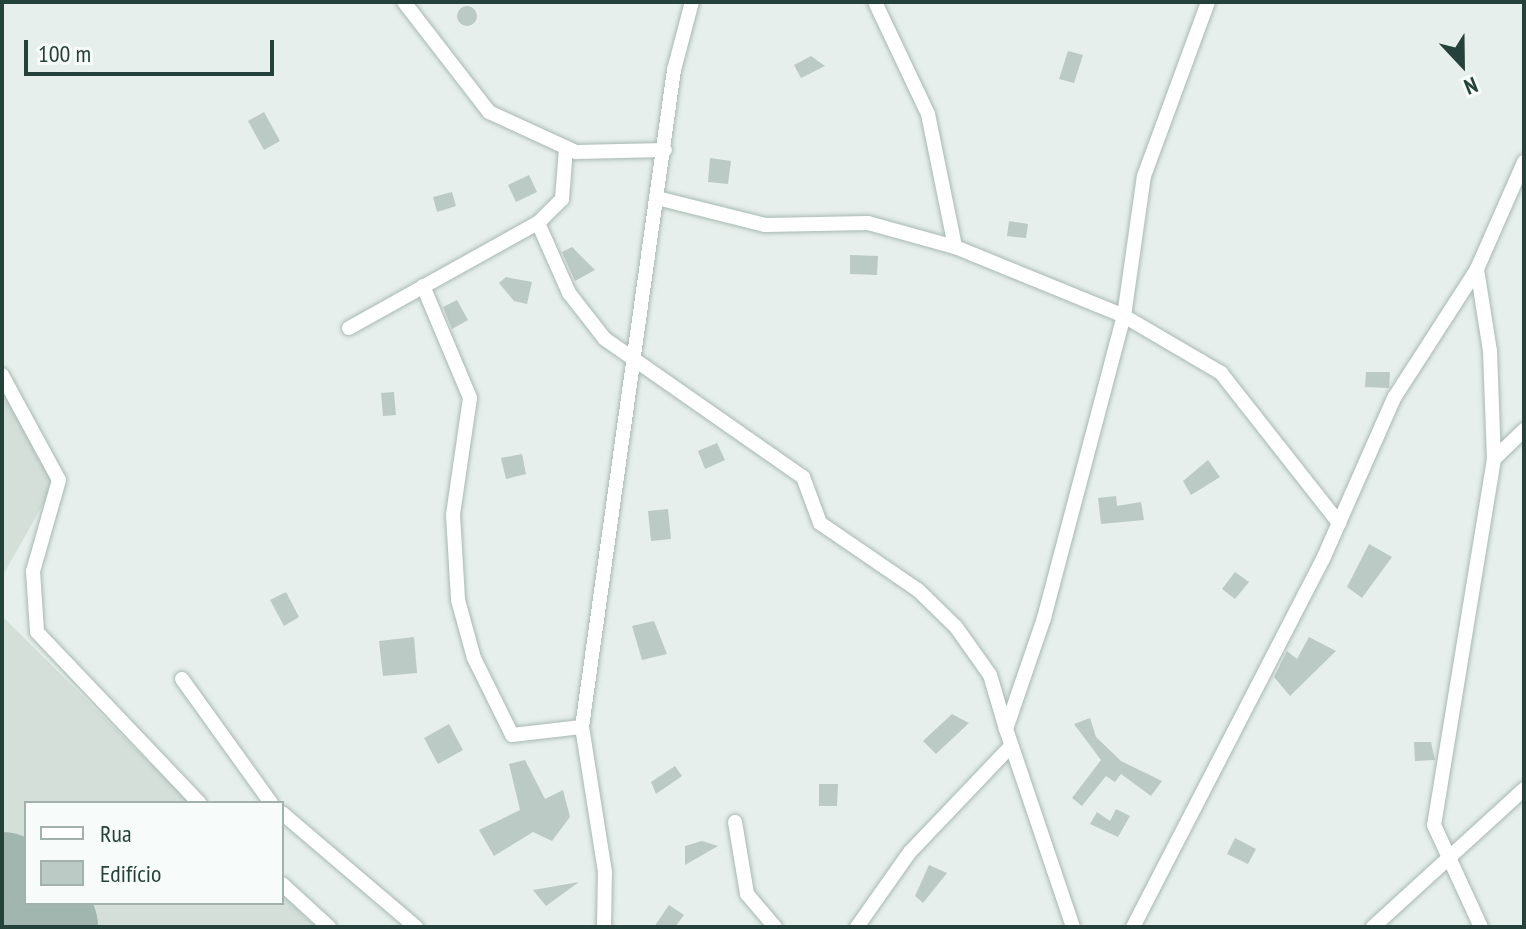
<!DOCTYPE html>
<html>
<head>
<meta charset="utf-8">
<style>
	body { margin:0 }
	#map { position:relative; width:1526px; height:929px; overflow:hidden; background:#e6efeb; font-family:"PT Sans Narrow",sans-serif }
	div>[style] { position:absolute }
	[style*='--x'] { left:calc(var(--x)*1px); top:calc(var(--y)*1px); width:calc(var(--w)*1px); rotate:calc(var(--a)*1deg) }
	.built>* { inset:0; background:#d4dfda }
	.runway>* { height:112px; margin:-56px; padding:0 56px; transform-origin:56px; border-radius:56px; background:#a2b6b0 }
	.building>* { inset:0; background:#bbcac4 }
	.round { border-radius:50% }
	.roads { filter:drop-shadow(0 0 2px #a8b8b2) drop-shadow(0 0 2px #a8b8b2) }
	.street>* { height:14px; margin:-7px; padding:0 7px; transform-origin:7px; border-radius:7px; background:#fff }
	span { translate:-50% -50%; white-space:nowrap; text-align:center; line-height:1.15; -webkit-text-stroke:6px #f7fbf9; paint-order:stroke }
	.frame { position:absolute; inset:0; border:4px solid #24423a; pointer-events:none }
	.legend { position:absolute; left:24px; top:801px; width:260px; height:104px; box-sizing:border-box; background:#f7fbf9; border:2px solid #a3b1ad; margin:0; padding:10px 14px; list-style:none; font-size:24px; color:#24423a }
	.legend li { display:flex; align-items:center; gap:16px; height:40px }
	.legend b { width:40px; border:2px solid #a3b1ad }
	.north { position:absolute; left:1422px; top:24px; width:80px; height:80px; -webkit-text-stroke:6px #f7fbf9; paint-order:stroke; rotate:158deg; font-size:22px; font-weight:700; line-height:32px; text-align:center; color:#24423a }
	.north::after { content:''; display:block; margin:auto; width:28px; height:36px; background:#24423a; clip-path:polygon(50% 0,100% 100%,50% 72%,0 100%) }
	.scale { position:absolute; left:24px; top:40px; width:250px; height:36px; box-sizing:border-box; border:4px solid #24423a; border-top:0; padding-left:10px; font-size:24px; line-height:28px; white-space:nowrap; color:#24423a; -webkit-text-stroke:6px #f7fbf9; paint-order:stroke }
</style>
</head>
<body>
<div id="map">
	<div class="built">
		<div style="clip-path:polygon(2px 386px,55px 483px,2px 577px)"></div>
		<div style="clip-path:polygon(2px 616px,190px 803px,26px 803px,26px 903px,282px 903px,282px 894px,315px 927px,2px 927px)"></div>
	</div>
	<div class="runway">
		<div style="--x:2;--y:888;--w:56;--a:44.3"></div>
	</div>
	<div class="building">
		<div class="round" style="left:457px;top:6px;width:20px;height:20px"></div>
		<div style="clip-path:polygon(1068px 51px,1083px 55px,1074px 83px,1059px 79px)"></div>
		<div style="clip-path:polygon(811px 56px,825px 66px,801px 78px,794px 65px)"></div>
		<div style="clip-path:polygon(264px 112px,280px 141px,264px 150px,248px 121px)"></div>
		<div style="clip-path:polygon(710px 158px,731px 161px,728px 184px,708px 182px)"></div>
		<div style="clip-path:polygon(529px 175px,537px 192px,516px 202px,508px 185px)"></div>
		<div style="clip-path:polygon(452px 192px,456px 206px,437px 212px,433px 197px)"></div>
		<div style="clip-path:polygon(1009px 221px,1028px 224px,1026px 238px,1007px 236px)"></div>
		<div style="clip-path:polygon(572px 247px,595px 270px,575px 281px,562px 252px)"></div>
		<div style="clip-path:polygon(850px 255px,878px 256px,877px 275px,850px 274px)"></div>
		<div style="clip-path:polygon(506px 277px,532px 282px,527px 304px,514px 301px,499px 283px)"></div>
		<div style="clip-path:polygon(457px 300px,468px 320px,452px 329px,443px 307px)"></div>
		<div style="clip-path:polygon(1366px 372px,1390px 372px,1389px 388px,1365px 387px)"></div>
		<div style="clip-path:polygon(394px 392px,396px 415px,383px 416px,381px 393px)"></div>
		<div style="clip-path:polygon(717px 443px,725px 460px,705px 469px,698px 451px)"></div>
		<div style="clip-path:polygon(522px 454px,526px 474px,506px 479px,501px 458px)"></div>
		<div style="clip-path:polygon(1208px 460px,1220px 477px,1191px 495px,1183px 481px)"></div>
		<div style="clip-path:polygon(1116px 496px,1117px 506px,1141px 502px,1144px 520px,1101px 524px,1098px 498px)"></div>
		<div style="clip-path:polygon(668px 509px,671px 539px,651px 541px,648px 511px)"></div>
		<div style="clip-path:polygon(1369px 544px,1392px 557px,1362px 598px,1347px 587px)"></div>
		<div style="clip-path:polygon(1235px 572px,1249px 582px,1235px 599px,1222px 589px)"></div>
		<div style="clip-path:polygon(286px 592px,299px 617px,284px 626px,270px 600px)"></div>
		<div style="clip-path:polygon(654px 621px,667px 654px,642px 660px,632px 626px)"></div>
		<div style="clip-path:polygon(414px 637px,417px 673px,383px 676px,379px 641px)"></div>
		<div style="clip-path:polygon(1309px 637px,1336px 651px,1290px 696px,1274px 677px,1287px 651px,1297px 659px)"></div>
		<div style="clip-path:polygon(952px 714px,969px 723px,936px 754px,923px 741px)"></div>
		<div style="clip-path:polygon(1090px 718px,1096px 737px,1121px 761px,1162px 781px,1151px 796px,1121px 774px,1115px 782px,1106px 776px,1082px 806px,1072px 798px,1101px 760px,1074px 724px)"></div>
		<div style="clip-path:polygon(449px 724px,463px 750px,438px 764px,424px 738px)"></div>
		<div style="clip-path:polygon(1414px 742px,1431px 742px,1435px 760px,1415px 761px)"></div>
		<div style="clip-path:polygon(525px 760px,545px 799px,563px 790px,570px 817px,552px 841px,533px 832px,494px 856px,479px 830px,520px 810px,509px 764px)"></div>
		<div style="clip-path:polygon(675px 766px,682px 776px,656px 794px,651px 782px)"></div>
		<div style="clip-path:polygon(819px 784px,838px 784px,837px 806px,819px 806px)"></div>
		<div style="clip-path:polygon(1116px 809px,1130px 816px,1118px 837px,1090px 824px,1097px 812px,1110px 821px)"></div>
		<div style="clip-path:polygon(1235px 838px,1256px 849px,1248px 864px,1227px 854px)"></div>
		<div style="clip-path:polygon(702px 841px,718px 846px,685px 865px,685px 846px)"></div>
		<div style="clip-path:polygon(929px 865px,947px 873px,923px 903px,915px 896px)"></div>
		<div style="clip-path:polygon(579px 882px,546px 906px,533px 890px)"></div>
		<div style="clip-path:polygon(669px 905px,684px 915px,675px 927px,654px 927px)"></div>
	</div>
	<div class="roads">
		<div class="street">
			<div style="--x:404;--y:2;--w:139;--a:52.3"></div>
			<div style="--x:489;--y:112;--w:96;--a:24.7"></div>
			<div style="--x:576;--y:152;--w:89;--a:-1.3"></div>
			<div style="--x:875;--y:2;--w:124;--a:64.7"></div>
			<div style="--x:928;--y:114;--w:136;--a:78.5"></div>
			<div style="--x:657;--y:198;--w:111;--a:14"></div>
			<div style="--x:765;--y:225;--w:103;--a:-1.1"></div>
			<div style="--x:868;--y:223;--w:90;--a:15.4"></div>
			<div style="--x:955;--y:247;--w:183;--a:22.2"></div>
			<div style="--x:1124;--y:316;--w:113;--a:30.4"></div>
			<div style="--x:1221;--y:373;--w:191;--a:51.8"></div>
			<div style="--x:538;--y:223;--w:77;--a:66.1"></div>
			<div style="--x:569;--y:293;--w:58;--a:52"></div>
			<div style="--x:605;--y:339;--w:241;--a:34.9"></div>
			<div style="--x:803;--y:477;--w:49;--a:69.7"></div>
			<div style="--x:820;--y:523;--w:119;--a:34.4"></div>
			<div style="--x:918;--y:590;--w:53;--a:44.2"></div>
			<div style="--x:956;--y:627;--w:59;--a:54.7"></div>
			<div style="--x:990;--y:675;--w:56;--a:73.5"></div>
			<div style="--x:1477;--y:269;--w:117;--a:-66.3"></div>
			<div style="--x:423;--y:286;--w:121;--a:67.2"></div>
			<div style="--x:470;--y:398;--w:118;--a:98.3"></div>
			<div style="--x:453;--y:515;--w:85;--a:86.6"></div>
			<div style="--x:458;--y:600;--w:60;--a:74.6"></div>
			<div style="--x:474;--y:658;--w:86;--a:63.7"></div>
			<div style="--x:512;--y:735;--w:70;--a:-6.5"></div>
			<div style="--x:349;--y:328;--w:216;--a:-29.1"></div>
			<div style="--x:538;--y:223;--w:34;--a:-45"></div>
			<div style="--x:562;--y:199;--w:51;--a:-85.5"></div>
			<div style="--x:2;--y:375;--w:119;--a:61.5"></div>
			<div style="--x:59;--y:480;--w:95;--a:105.9"></div>
			<div style="--x:33;--y:571;--w:61;--a:86.2"></div>
			<div style="--x:37;--y:632;--w:236;--a:46.5"></div>
			<div style="--x:1494;--y:459;--w:42;--a:-44"></div>
			<div style="--x:182;--y:679;--w:153;--a:54.3"></div>
			<div style="--x:282;--y:813;--w:176;--a:40.4"></div>
			<div style="--x:735;--y:822;--w:73;--a:80.5"></div>
			<div style="--x:747;--y:894;--w:43;--a:49.7"></div>
			<div style="--x:282;--y:884;--w:64;--a:42.5"></div>
			<div style="--x:604;--y:927;--w:55;--a:-89"></div>
			<div style="--x:605;--y:872;--w:147;--a:-99"></div>
			<div style="--x:582;--y:727;--w:663;--a:-82.03"></div>
			<div style="--x:674;--y:70;--w:70;--a:-75.2"></div>
			<div style="--x:857;--y:927;--w:92;--a:-54.8"></div>
			<div style="--x:910;--y:852;--w:144;--a:-46.4"></div>
			<div style="--x:1073;--y:927;--w:209;--a:-108.7"></div>
			<div style="--x:1006;--y:729;--w:117;--a:-71.1"></div>
			<div style="--x:1044;--y:618;--w:312;--a:-75.2"></div>
			<div style="--x:1124;--y:316;--w:141;--a:-81.9"></div>
			<div style="--x:1144;--y:176;--w:185;--a:-69.8"></div>
			<div style="--x:1133;--y:927;--w:414;--a:-62.7"></div>
			<div style="--x:1323;--y:559;--w:176;--a:-66.2"></div>
			<div style="--x:1394;--y:398;--w:153;--a:-57.2"></div>
			<div style="--x:1477;--y:269;--w:83;--a:81"></div>
			<div style="--x:1490;--y:351;--w:108;--a:87.9"></div>
			<div style="--x:1494;--y:459;--w:371;--a:99.3"></div>
			<div style="--x:1434;--y:825;--w:112;--a:65.3"></div>
			<div style="--x:1373;--y:927;--w:205;--a:-42.4"></div>
		</div>
	</div>
	<div class="frame"></div>
	<ul class="legend">
	<li><b style="height:10px;background:#fff"></b>Rua</li>
	<li><b style="height:22px;background:#bbcac4"></b>Edifício</li>
	</ul>
	<div class="north">N</div>
	<div class="scale">100 m</div>
</div>
</body>
</html>
